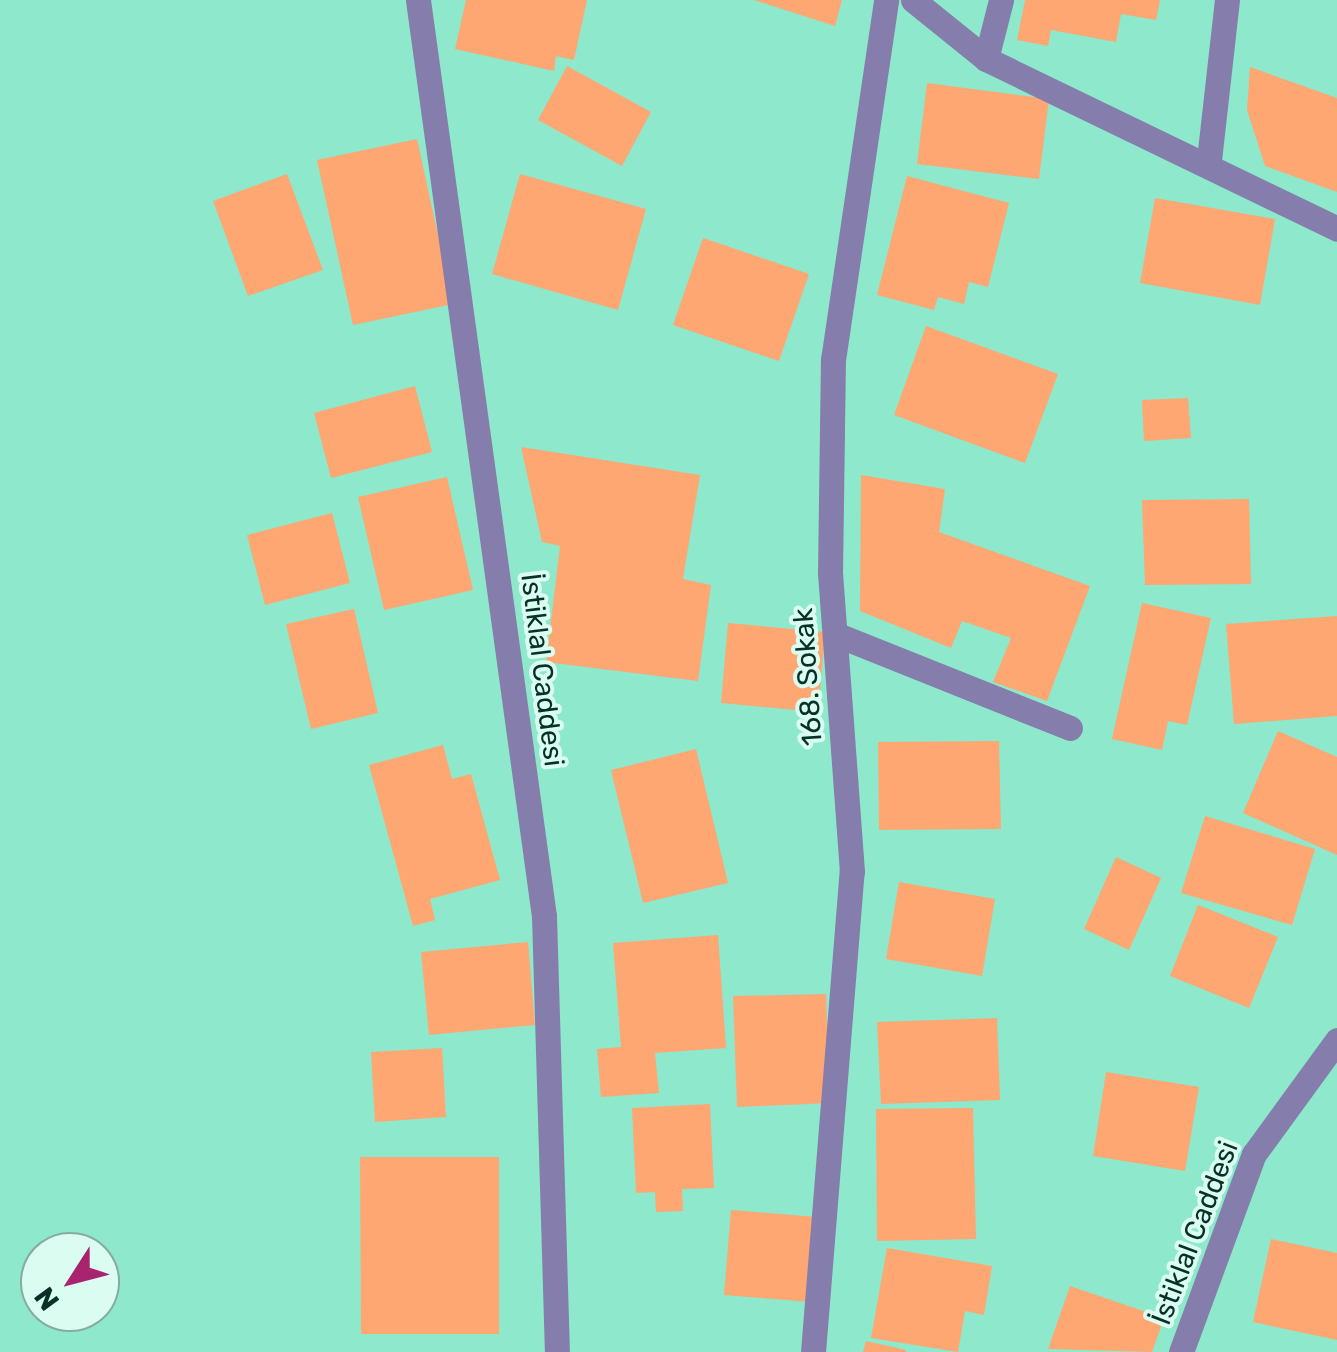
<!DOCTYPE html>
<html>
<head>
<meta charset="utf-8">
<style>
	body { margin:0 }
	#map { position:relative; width:1337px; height:1352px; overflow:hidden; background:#8de8cc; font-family:Rubik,sans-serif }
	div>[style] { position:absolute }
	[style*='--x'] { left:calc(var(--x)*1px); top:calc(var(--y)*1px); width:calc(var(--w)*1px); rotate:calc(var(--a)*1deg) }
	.building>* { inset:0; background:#fea772 }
	.minor>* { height:25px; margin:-12.5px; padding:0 12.5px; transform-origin:12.5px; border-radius:12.5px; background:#857dab }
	span { translate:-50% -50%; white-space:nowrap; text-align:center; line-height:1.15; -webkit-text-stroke:8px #dbfdf1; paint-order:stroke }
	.street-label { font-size:28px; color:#073026 }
	.north { position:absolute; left:20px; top:1232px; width:100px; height:100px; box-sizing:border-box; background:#dbfdf1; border:2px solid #86aba0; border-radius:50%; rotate:234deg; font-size:28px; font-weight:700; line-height:40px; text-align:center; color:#073026 }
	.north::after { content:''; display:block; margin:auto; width:35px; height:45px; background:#a9246e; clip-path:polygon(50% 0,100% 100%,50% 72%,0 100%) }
</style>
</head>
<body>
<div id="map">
	<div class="building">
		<div style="clip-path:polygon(466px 0,587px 0,574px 60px,556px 56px,554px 71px,455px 49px)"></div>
		<div style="clip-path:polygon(754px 0,842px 0,835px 26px)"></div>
		<div style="clip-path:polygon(1025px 0,1160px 0,1156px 20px,1121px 14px,1116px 42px,1051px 30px,1048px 46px,1017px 40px)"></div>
		<div style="clip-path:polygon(567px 66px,651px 112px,622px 166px,538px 120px)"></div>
		<div style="clip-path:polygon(1250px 67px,1337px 98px,1337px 192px,1265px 166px,1247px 110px)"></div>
		<div style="clip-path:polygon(927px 83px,1049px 99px,1039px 179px,917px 164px)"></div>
		<div style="clip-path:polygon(417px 139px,453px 304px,353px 325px,317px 160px)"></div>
		<div style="clip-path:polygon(287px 174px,323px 270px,248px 296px,213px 201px)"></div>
		<div style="clip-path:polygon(520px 174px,646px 209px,618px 310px,492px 274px)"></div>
		<div style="clip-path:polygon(907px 176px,1009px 203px,988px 287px,969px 282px,964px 304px,938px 297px,934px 310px,877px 295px)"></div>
		<div style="clip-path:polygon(1155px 198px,1275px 219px,1260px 305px,1140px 283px)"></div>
		<div style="clip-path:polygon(703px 238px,809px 274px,779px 361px,673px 325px)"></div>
		<div style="clip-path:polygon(926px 326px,1058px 374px,1025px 463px,894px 415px)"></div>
		<div style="clip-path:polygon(415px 386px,432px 452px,331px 478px,314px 413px)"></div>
		<div style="clip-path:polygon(1188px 398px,1191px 438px,1144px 441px,1142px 400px)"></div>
		<div style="clip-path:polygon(521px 447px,700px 475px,683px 579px,711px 585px,698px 681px,546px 662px,560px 546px,542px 542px)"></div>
		<div style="clip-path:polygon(861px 475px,945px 489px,939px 532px,1090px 586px,1047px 701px,993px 682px,1011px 638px,962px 621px,951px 648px,860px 611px)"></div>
		<div style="clip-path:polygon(447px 477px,473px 590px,384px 610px,358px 497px)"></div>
		<div style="clip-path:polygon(1249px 499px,1251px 584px,1145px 585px,1142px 500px)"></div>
		<div style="clip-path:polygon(332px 513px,350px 583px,265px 605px,247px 535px)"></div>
		<div style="clip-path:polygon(1142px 603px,1211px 618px,1187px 725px,1168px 721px,1162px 750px,1112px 739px)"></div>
		<div style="clip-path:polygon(354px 609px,378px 713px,311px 729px,286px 624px)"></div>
		<div style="clip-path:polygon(1337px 616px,1337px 716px,1234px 724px,1226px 624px)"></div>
		<div style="clip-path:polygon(728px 623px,825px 632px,818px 712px,721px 703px)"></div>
		<div style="clip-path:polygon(1278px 731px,1337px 757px,1337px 855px,1243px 813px)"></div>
		<div style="clip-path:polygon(999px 741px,1001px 829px,879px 830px,878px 742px)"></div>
		<div style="clip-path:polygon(443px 745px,452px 779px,471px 774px,500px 880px,430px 899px,435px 920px,413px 926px,369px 765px)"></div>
		<div style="clip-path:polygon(696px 749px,728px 883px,643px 903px,611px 770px)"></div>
		<div style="clip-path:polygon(1205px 816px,1315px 849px,1292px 925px,1181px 893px)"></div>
		<div style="clip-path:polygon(1116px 857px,1161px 878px,1129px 950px,1084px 929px)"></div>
		<div style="clip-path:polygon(899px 882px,995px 899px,982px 976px,886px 959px)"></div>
		<div style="clip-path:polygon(1198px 905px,1278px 937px,1249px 1008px,1170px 976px)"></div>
		<div style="clip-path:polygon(718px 935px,726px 1048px,655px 1053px,659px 1093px,601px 1097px,597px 1049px,621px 1047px,613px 943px)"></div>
		<div style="clip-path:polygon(528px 942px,535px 1025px,429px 1035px,421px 952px)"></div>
		<div style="clip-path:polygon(826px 994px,830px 1103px,737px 1107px,733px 996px)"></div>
		<div style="clip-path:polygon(997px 1018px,1000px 1100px,881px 1104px,877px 1022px)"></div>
		<div style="clip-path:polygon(442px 1048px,446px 1117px,375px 1122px,371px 1052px)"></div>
		<div style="clip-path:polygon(1106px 1072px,1199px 1087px,1185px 1171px,1093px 1156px)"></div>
		<div style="clip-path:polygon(710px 1104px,714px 1188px,682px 1189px,683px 1211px,656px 1212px,655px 1192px,636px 1193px,632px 1108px)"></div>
		<div style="clip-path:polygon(973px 1108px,976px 1239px,877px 1241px,876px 1109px)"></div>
		<div style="clip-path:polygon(360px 1157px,499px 1157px,499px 1334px,361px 1334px)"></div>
		<div style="clip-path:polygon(731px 1210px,817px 1217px,810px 1302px,724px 1295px)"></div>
		<div style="clip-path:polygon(1271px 1239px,1337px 1253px,1337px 1340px,1253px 1322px)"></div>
		<div style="clip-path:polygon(887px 1248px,992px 1266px,984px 1315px,965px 1311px,958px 1352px,871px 1338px)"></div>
		<div style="clip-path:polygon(1070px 1286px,1164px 1318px,1152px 1352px,1048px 1349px)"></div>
		<div style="clip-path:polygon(866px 1341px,906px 1350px,906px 1352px,863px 1352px)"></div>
	</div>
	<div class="minor">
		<div style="--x:418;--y:0;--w:925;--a:82.17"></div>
		<div style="--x:544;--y:916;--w:436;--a:88.3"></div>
		<div style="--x:913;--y:0;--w:94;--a:38.9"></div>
		<div style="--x:986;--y:59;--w:390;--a:25.8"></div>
		<div style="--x:986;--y:59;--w:61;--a:-75.7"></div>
		<div style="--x:1209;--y:160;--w:161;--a:-83.6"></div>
		<div style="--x:835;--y:634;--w:253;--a:21.8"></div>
		<div style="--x:813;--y:1352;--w:482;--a:-85.4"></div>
		<div style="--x:852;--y:872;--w:300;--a:-94.2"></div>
		<div style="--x:830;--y:573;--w:213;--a:-89.2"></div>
		<div style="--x:833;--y:360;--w:364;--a:-81.6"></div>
		<div style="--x:1181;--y:1352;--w:211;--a:-69.8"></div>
		<div style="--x:1254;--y:1154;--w:141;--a:-53.9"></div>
	</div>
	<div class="street-label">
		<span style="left:542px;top:670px;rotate:83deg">İstiklal Caddesi</span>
		<span style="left:808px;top:677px;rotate:-94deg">168. Sokak</span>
		<span style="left:1195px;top:1233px;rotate:-69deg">İstiklal Caddesi</span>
	</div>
	<div class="north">N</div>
</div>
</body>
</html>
